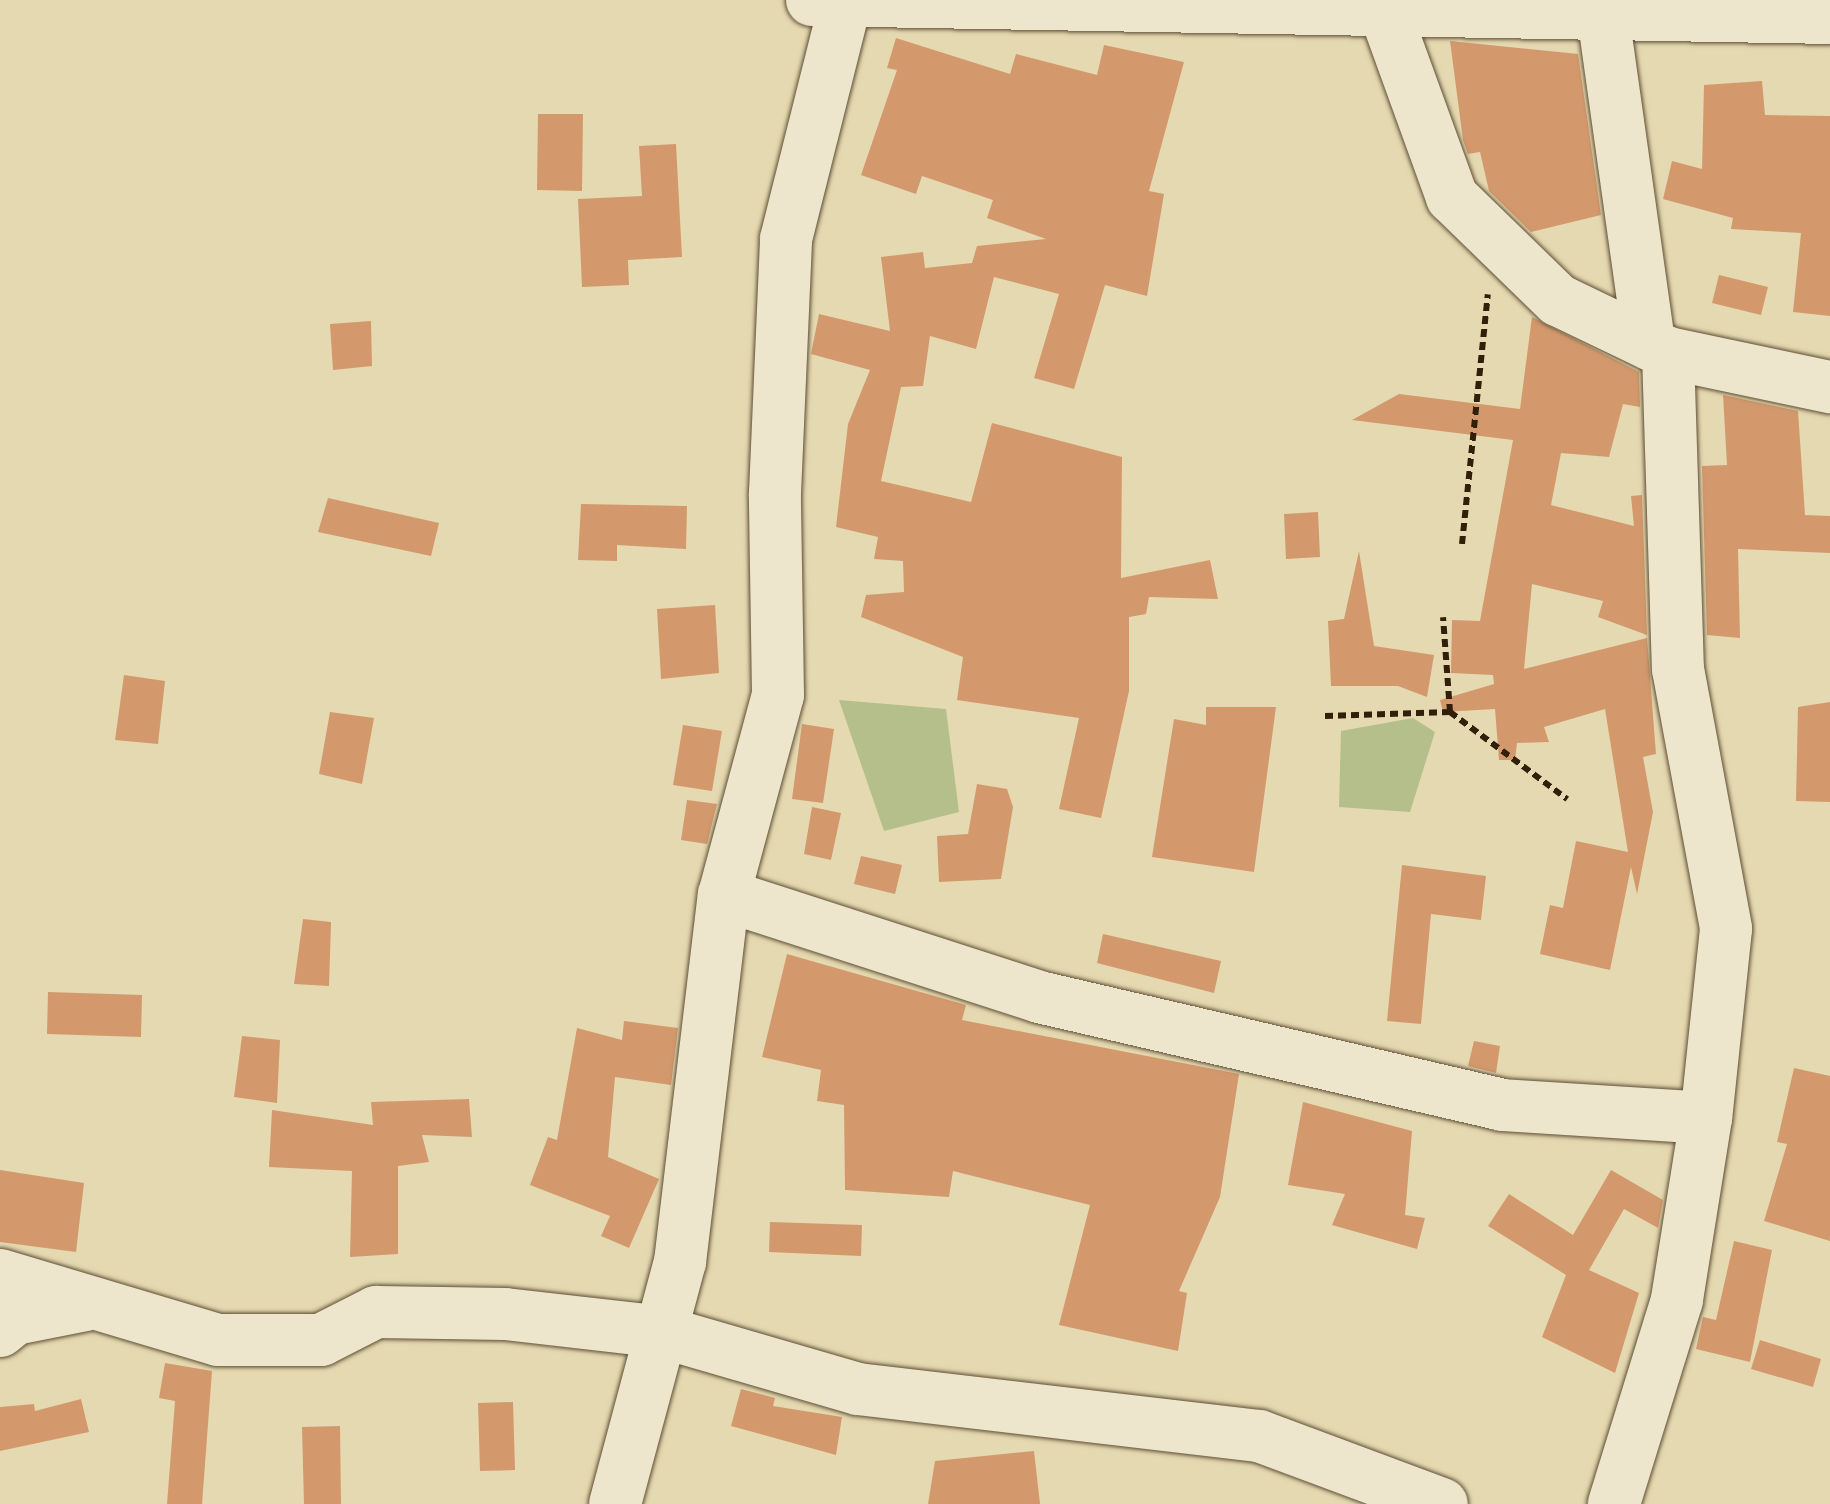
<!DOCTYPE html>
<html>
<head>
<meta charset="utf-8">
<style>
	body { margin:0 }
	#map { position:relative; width:1830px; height:1504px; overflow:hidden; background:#e5d9b1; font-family:"IM FELL Great Primer",serif }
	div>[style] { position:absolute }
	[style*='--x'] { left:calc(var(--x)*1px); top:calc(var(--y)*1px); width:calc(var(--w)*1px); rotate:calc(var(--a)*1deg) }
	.green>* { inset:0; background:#b5bf8c }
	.building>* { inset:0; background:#d3996d }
	.path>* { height:6px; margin-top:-3px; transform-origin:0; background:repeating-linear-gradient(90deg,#311f0a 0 8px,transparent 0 13px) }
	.roads { filter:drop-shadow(0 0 2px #5e4e34) drop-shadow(0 0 2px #5e4e34) }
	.minor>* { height:52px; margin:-26px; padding:0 26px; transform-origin:26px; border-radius:26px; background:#eee6cc }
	span { translate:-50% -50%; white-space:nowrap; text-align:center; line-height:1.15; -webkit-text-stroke:9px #eee6cc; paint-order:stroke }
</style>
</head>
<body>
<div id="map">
	<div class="green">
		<div style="clip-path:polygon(839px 700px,946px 709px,959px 812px,884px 831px)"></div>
		<div style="clip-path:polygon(1413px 718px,1435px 732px,1410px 812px,1339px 807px,1341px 731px)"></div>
	</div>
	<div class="building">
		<div style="clip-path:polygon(896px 38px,1010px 74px,1016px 54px,1097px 75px,1104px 45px,1184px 62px,1149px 191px,1164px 194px,1147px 296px,1105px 285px,1074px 389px,1034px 378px,1059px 294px,994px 277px,976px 349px,930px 336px,923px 386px,901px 387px,881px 481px,971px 502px,992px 423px,1122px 457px,1121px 578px,1210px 560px,1218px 599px,1149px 597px,1146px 614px,1129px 617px,1129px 691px,1101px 818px,1059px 809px,1079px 718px,957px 700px,963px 657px,861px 617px,866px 595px,904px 592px,903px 561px,874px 559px,878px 537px,836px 527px,848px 424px,870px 370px,811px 354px,819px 314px,890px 331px,881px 257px,923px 252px,925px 268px,972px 263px,977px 246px,1046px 239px,987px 218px,993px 200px,922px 176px,916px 194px,861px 175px,897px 70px,887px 68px)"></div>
		<div style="clip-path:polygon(1450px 41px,1578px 54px,1601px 215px,1531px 232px,1489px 191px,1480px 152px,1468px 154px,1463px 140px)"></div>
		<div style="clip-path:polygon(1762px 81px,1765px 115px,1830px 116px,1830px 316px,1793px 312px,1801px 233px,1731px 229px,1733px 218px,1663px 199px,1672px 161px,1702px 169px,1704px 85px)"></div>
		<div style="clip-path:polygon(538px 114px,583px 114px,582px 191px,537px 190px)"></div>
		<div style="clip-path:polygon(676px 144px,682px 257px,628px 260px,629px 285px,582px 287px,578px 199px,642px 196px,639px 146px)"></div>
		<div style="clip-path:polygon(1719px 275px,1768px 287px,1761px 315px,1712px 303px)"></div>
		<div style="clip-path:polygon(1532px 317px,1639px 372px,1640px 407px,1623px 404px,1609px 457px,1561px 453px,1551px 505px,1634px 526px,1631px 496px,1642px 495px,1647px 635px,1598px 617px,1603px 601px,1532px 584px,1524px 669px,1647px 638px,1656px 754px,1643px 757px,1653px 812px,1637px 894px,1631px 867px,1610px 970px,1540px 954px,1550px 905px,1563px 908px,1576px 841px,1628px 852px,1605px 709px,1544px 727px,1549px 742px,1517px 743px,1515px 760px,1499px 760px,1495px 709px,1443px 712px,1440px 700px,1494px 684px,1493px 675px,1451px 673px,1452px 620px,1480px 621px,1513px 440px,1352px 420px,1399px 394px,1520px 409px)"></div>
		<div style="clip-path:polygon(371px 321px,372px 366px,333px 370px,330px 324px)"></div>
		<div style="clip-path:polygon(1723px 395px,1798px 411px,1805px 515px,1830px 516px,1830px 553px,1738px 549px,1740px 638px,1707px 635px,1702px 466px,1727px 465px)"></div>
		<div style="clip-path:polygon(328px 498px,439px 523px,431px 556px,318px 532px)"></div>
		<div style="clip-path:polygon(581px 504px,687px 506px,686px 549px,617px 545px,617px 561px,578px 560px)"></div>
		<div style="clip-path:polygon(1318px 512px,1320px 557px,1286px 559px,1284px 514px)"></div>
		<div style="clip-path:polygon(1359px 551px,1374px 646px,1434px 655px,1427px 697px,1398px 686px,1331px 686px,1328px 621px,1344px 619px)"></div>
		<div style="clip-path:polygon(715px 605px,719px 673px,661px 679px,657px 609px)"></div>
		<div style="clip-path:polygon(124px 675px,165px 681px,158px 744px,115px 740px)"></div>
		<div style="clip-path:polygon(1830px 702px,1830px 802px,1796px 801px,1798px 707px)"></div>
		<div style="clip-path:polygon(1206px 707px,1276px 707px,1254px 872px,1152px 857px,1174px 719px,1206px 725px)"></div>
		<div style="clip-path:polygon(330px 712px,374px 718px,362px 784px,319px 774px)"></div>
		<div style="clip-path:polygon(802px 724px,834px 729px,823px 803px,792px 799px)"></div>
		<div style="clip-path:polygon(683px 725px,722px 731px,712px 791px,673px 785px)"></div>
		<div style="clip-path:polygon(977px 784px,1007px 789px,1013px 807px,1001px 879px,939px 882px,937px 836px,968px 834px)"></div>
		<div style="clip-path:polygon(687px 800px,717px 804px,707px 844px,681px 840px)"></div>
		<div style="clip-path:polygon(812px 807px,841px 813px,831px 860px,804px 854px)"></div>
		<div style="clip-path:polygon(861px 856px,902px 865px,895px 894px,854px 884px)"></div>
		<div style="clip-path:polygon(1402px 865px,1486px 876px,1481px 920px,1431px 914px,1421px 1024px,1387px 1021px)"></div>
		<div style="clip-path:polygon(303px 919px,331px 922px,329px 986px,294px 984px)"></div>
		<div style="clip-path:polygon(1103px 934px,1221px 961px,1214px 993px,1097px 963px)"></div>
		<div style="clip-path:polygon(787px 954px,966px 1005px,962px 1020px,1239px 1074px,1220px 1197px,1179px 1291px,1187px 1293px,1178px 1351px,1059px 1325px,1090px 1205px,953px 1171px,949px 1197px,845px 1190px,844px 1105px,817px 1101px,821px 1070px,762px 1057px)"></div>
		<div style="clip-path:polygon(48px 992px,142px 995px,141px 1037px,47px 1034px)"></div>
		<div style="clip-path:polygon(624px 1021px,678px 1028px,671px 1085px,615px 1077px,608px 1157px,659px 1179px,629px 1248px,601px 1236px,610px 1216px,530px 1185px,548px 1137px,557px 1140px,577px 1028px,622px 1040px)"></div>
		<div style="clip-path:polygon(242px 1036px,280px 1040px,277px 1103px,234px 1097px)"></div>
		<div style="clip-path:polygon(1474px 1041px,1500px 1046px,1496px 1073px,1468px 1066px)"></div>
		<div style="clip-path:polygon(1794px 1068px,1830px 1076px,1830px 1241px,1764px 1221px,1787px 1144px,1777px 1142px)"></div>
		<div style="clip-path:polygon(469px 1099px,472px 1137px,422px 1135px,429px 1162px,398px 1166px,398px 1254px,350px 1257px,352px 1171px,269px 1167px,272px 1110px,373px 1125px,371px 1102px)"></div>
		<div style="clip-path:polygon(1303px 1102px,1412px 1131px,1405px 1215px,1425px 1218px,1417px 1249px,1332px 1225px,1345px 1194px,1288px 1185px)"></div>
		<div style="clip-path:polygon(0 1170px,84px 1183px,76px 1252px,0 1242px)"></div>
		<div style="clip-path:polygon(1611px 1170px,1663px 1200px,1658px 1228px,1624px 1209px,1589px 1270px,1639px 1293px,1615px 1373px,1542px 1337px,1566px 1275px,1488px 1226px,1509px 1194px,1573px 1235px)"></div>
		<div style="clip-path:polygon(770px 1222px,862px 1225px,861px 1256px,769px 1252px)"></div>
		<div style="clip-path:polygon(1734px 1241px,1772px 1250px,1750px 1362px,1696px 1349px,1703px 1317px,1716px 1320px)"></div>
		<div style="clip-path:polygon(1760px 1340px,1821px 1359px,1813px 1387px,1751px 1369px)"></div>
		<div style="clip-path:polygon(165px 1363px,212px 1371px,202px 1504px,167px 1504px,175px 1401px,159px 1398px)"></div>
		<div style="clip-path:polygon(741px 1389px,775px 1398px,773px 1406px,842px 1417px,836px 1455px,731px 1426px)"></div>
		<div style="clip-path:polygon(81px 1399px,89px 1432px,0 1451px,0 1407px,34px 1404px,35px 1411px)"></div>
		<div style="clip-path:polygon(513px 1402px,515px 1470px,480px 1471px,478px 1403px)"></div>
		<div style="clip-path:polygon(340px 1426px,341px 1504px,304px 1504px,302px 1427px)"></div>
		<div style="clip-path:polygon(1034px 1451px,1040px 1504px,928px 1504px,935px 1461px)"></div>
	</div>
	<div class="path">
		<div style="--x:1462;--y:544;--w:251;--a:-84.1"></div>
		<div style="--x:1450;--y:712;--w:146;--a:36.6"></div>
		<div style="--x:1325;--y:716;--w:125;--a:-1.8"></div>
		<div style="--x:1450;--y:712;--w:95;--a:-94.2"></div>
	</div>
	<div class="roads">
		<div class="minor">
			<div style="--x:812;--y:0;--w:1018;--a:1.01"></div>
			<div style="--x:1385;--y:12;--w:197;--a:70.1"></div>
			<div style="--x:1452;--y:197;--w:148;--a:44.2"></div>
			<div style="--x:1558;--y:300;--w:122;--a:25.7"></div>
			<div style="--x:1668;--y:353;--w:166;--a:11.9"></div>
			<div style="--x:1603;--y:15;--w:332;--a:82"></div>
			<div style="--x:1668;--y:353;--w:316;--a:88.2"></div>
			<div style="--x:1678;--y:669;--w:264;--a:79.5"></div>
			<div style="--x:1726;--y:929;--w:190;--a:96"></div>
			<div style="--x:724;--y:895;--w:331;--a:17.9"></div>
			<div style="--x:1039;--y:997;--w:475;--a:13.1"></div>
			<div style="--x:1502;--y:1105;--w:204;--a:3.6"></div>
			<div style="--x:1706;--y:1118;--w:184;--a:99.1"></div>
			<div style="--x:1677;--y:1300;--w:214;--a:107.2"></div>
			<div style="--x:0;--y:1275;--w:227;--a:16.6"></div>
			<div style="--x:218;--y:1340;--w:103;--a:0"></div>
			<div style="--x:321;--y:1340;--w:62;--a:-27"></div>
			<div style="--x:376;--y:1312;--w:129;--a:0.9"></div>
			<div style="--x:505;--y:1314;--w:158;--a:6.5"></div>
			<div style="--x:662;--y:1332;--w:204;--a:16.2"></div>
			<div style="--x:858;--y:1389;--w:404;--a:6.7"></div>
			<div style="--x:1259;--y:1436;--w:195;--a:20.4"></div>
			<div style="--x:0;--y:1331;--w:19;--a:-39"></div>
			<div style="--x:15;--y:1319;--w:72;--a:-11.2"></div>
			<div style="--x:615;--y:1504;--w:251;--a:-75"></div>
			<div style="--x:680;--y:1262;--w:370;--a:-83.2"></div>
			<div style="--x:724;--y:895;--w:207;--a:-74.9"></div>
			<div style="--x:778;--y:695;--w:202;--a:-90.9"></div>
			<div style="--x:775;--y:493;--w:254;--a:-87.5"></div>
			<div style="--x:786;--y:239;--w:242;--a:-75.9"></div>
		</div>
	</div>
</div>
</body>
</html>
